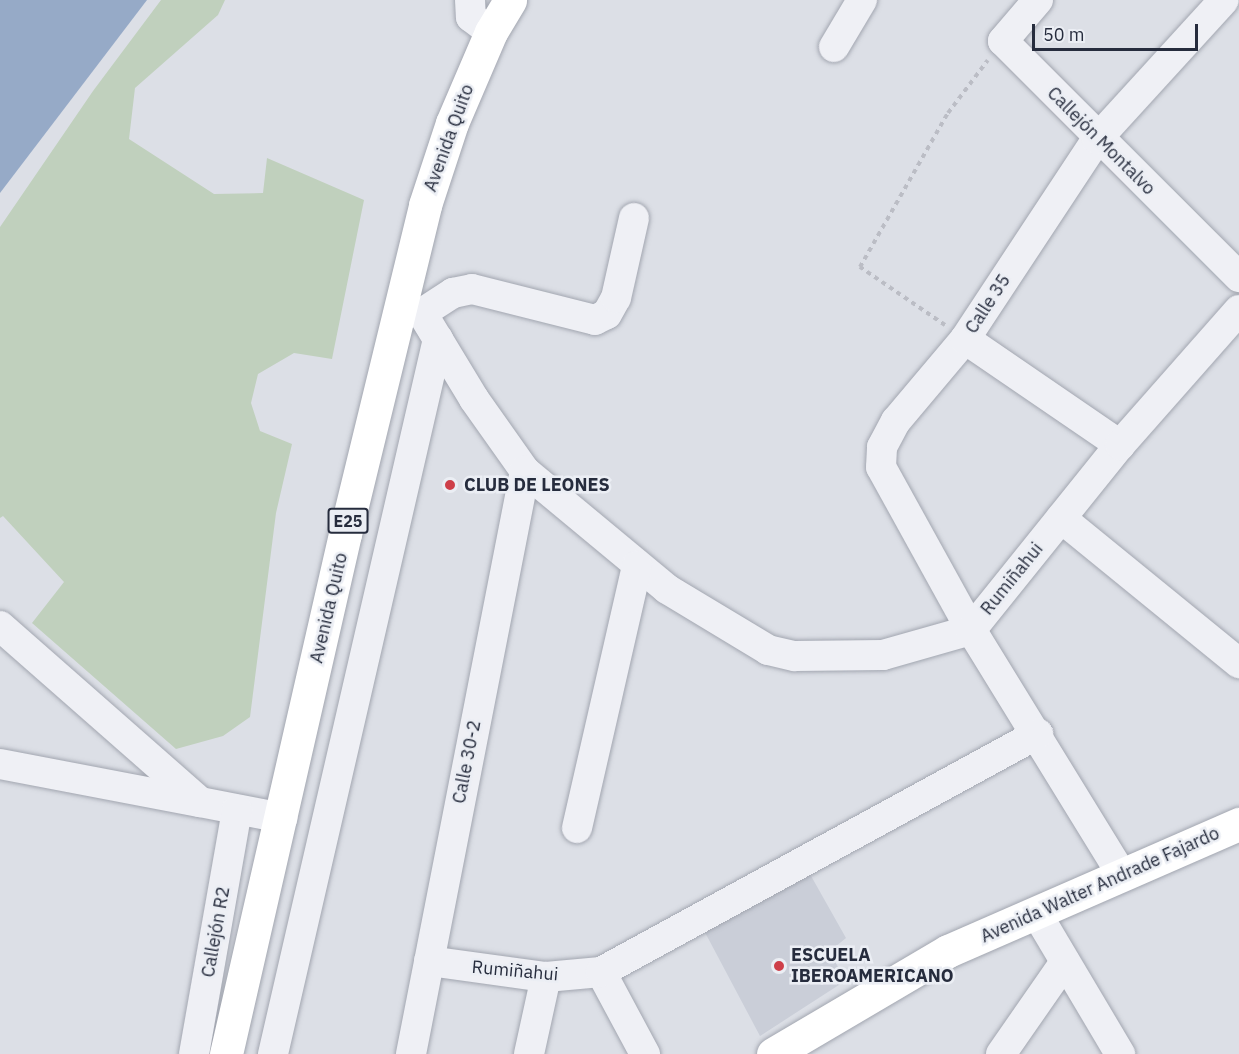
<!DOCTYPE html>
<html>
<head>
<meta charset="utf-8">
<style>
	body { margin:0 }
	#map { position:relative; width:1239px; height:1054px; overflow:hidden; background:#dcdfe6; font-family:"IBM Plex Sans",sans-serif }
	div>[style] { position:absolute }
	[style*='--x'] { left:calc(var(--x)*1px); top:calc(var(--y)*1px); width:calc(var(--w)*1px); rotate:calc(var(--a)*1deg) }
	.built>* { inset:0; background:#caced8 }
	.green>* { inset:0; background:#c0d0bd }
	.water>* { inset:0; background:#96aac7 }
	.path>* { height:4px; margin-top:-2px; transform-origin:0; background:repeating-linear-gradient(90deg,#bbbdc5 0 4.5px,transparent 0 9px) }
	.roads { filter:drop-shadow(0 0 2px #a2a6b0) drop-shadow(0 0 2px #a2a6b0) }
	.minor>* { height:30px; margin:-15px; padding:0 15px; transform-origin:15px; border-radius:15px; background:#eff0f5 }
	.major>* { height:33px; margin:-16.5px; padding:0 16.5px; transform-origin:16.5px; border-radius:16.5px; background:#fff }
	.highway>* { height:33px; margin:-16.5px; padding:0 16.5px; transform-origin:16.5px; border-radius:16.5px; background:#fff }
	.dots>* { width:16px; height:16px; translate:-50% -50%; box-sizing:border-box; border:3px solid #ebeef4; border-radius:50% }
	span { translate:-50% -50%; white-space:nowrap; text-align:center; line-height:1.15; -webkit-text-stroke:5px #ebeef4; paint-order:stroke }
	.shield-label span { padding:2px 4px; background:#ebeef4; border:2px solid; border-radius:4px; -webkit-text-stroke-width:0 }
	.shield-label { font-size:16px; color:#262c3d; font-weight:700 }
	.street-label { font-size:18px; color:#262c3d }
	.poi-label { font-size:18px; color:#262c3d; font-weight:700 }
	.left { translate:0 -50%; text-align:left }
	.scale { position:absolute; left:1032px; top:24px; width:166px; height:27px; box-sizing:border-box; border:3px solid #262c3d; border-top:0; padding-left:8px; font-size:18px; line-height:21px; white-space:nowrap; color:#262c3d; -webkit-text-stroke:4px #ebeef4; paint-order:stroke }
</style>
</head>
<body>
<div id="map">
	<div class="built">
		<div style="clip-path:polygon(806px 867px,846px 938px,830px 951px,845px 981px,760px 1036px,700px 923px)"></div>
	</div>
	<div class="green">
		<div style="clip-path:polygon(161px 0,225px 0,218px 15px,135px 88px,129px 139px,214px 194px,263px 193px,267px 158px,364px 200px,332px 359px,294px 353px,258px 374px,251px 403px,260px 431px,292px 444px,276px 513px,250px 717px,223px 736px,176px 749px,32px 623px,64px 582px,3px 516px,0 518px,0 227px,93px 91px)"></div>
	</div>
	<div class="water">
		<div style="clip-path:polygon(0 0,147px 0,0 193px)"></div>
	</div>
	<div class="path">
		<div style="--x:945;--y:325;--w:103;--a:-145.7"></div>
		<div style="--x:860;--y:267;--w:177;--a:-60.3"></div>
		<div style="--x:948;--y:113;--w:66;--a:-53"></div>
	</div>
	<div class="roads">
		<div class="minor">
			<div style="--x:470;--y:0;--w:17;--a:87"></div>
			<div style="--x:471;--y:17;--w:25;--a:37"></div>
			<div style="--x:1038;--y:0;--w:54;--a:130.5"></div>
			<div style="--x:1003;--y:41;--w:334;--a:45"></div>
			<div style="--x:834;--y:47;--w:55;--a:-59.2"></div>
			<div style="--x:400;--y:308;--w:23;--a:13"></div>
			<div style="--x:422;--y:313;--w:100;--a:58.8"></div>
			<div style="--x:474;--y:399;--w:88;--a:54.7"></div>
			<div style="--x:525;--y:471;--w:185;--a:39.7"></div>
			<div style="--x:667;--y:589;--w:118;--a:31.1"></div>
			<div style="--x:768;--y:650;--w:28;--a:13"></div>
			<div style="--x:795;--y:656;--w:88;--a:-0.7"></div>
			<div style="--x:883;--y:655;--w:91;--a:-15.9"></div>
			<div style="--x:971;--y:630;--w:186;--a:-118.9"></div>
			<div style="--x:881;--y:467;--w:20;--a:-87"></div>
			<div style="--x:882;--y:447;--w:30;--a:-62"></div>
			<div style="--x:896;--y:421;--w:107;--a:-49.9"></div>
			<div style="--x:965;--y:339;--w:240;--a:-56.6"></div>
			<div style="--x:1097;--y:139;--w:188;--a:-47.6"></div>
			<div style="--x:422;--y:313;--w:37;--a:-33"></div>
			<div style="--x:453;--y:293;--w:19;--a:-12"></div>
			<div style="--x:472;--y:289;--w:127;--a:14.1"></div>
			<div style="--x:595;--y:320;--w:13;--a:-27"></div>
			<div style="--x:607;--y:314;--w:18;--a:-61"></div>
			<div style="--x:616;--y:298;--w:82;--a:-77.3"></div>
			<div style="--x:965;--y:339;--w:188;--a:34.4"></div>
			<div style="--x:1061;--y:518;--w:230;--a:39.2"></div>
			<div style="--x:0;--y:626;--w:266;--a:41.3"></div>
			<div style="--x:200;--y:802;--w:84;--a:11"></div>
			<div style="--x:0;--y:764;--w:204;--a:10.8"></div>
			<div style="--x:577;--y:828;--w:269;--a:-77.1"></div>
			<div style="--x:1122;--y:875;--w:288;--a:-121.6"></div>
			<div style="--x:971;--y:630;--w:238;--a:-51.2"></div>
			<div style="--x:1120;--y:445;--w:180;--a:-48.6"></div>
			<div style="--x:1037;--y:914;--w:163;--a:59.3"></div>
			<div style="--x:429;--y:961;--w:118;--a:7.8"></div>
			<div style="--x:546;--y:977;--w:55;--a:-5.2"></div>
			<div style="--x:194;--y:1054;--w:248;--a:-80"></div>
			<div style="--x:273;--y:1054;--w:734;--a:-77.01"></div>
			<div style="--x:411;--y:1054;--w:594;--a:-78.94"></div>
			<div style="--x:529;--y:1054;--w:79;--a:-77.6"></div>
			<div style="--x:645;--y:1054;--w:93;--a:-118.2"></div>
			<div style="--x:601;--y:972;--w:498;--a:-28.6"></div>
			<div style="--x:1001;--y:1054;--w:112;--a:-55.2"></div>
		</div>
		<div class="major">
			<div style="--x:773;--y:1054;--w:203;--a:-30.5"></div>
			<div style="--x:948;--y:951;--w:318;--a:-23.6"></div>
		</div>
		<div class="highway">
			<div style="--x:226;--y:1054;--w:533;--a:-77.11"></div>
			<div style="--x:345;--y:534;--w:339;--a:-76.3"></div>
			<div style="--x:425;--y:205;--w:86;--a:-71.8"></div>
			<div style="--x:452;--y:123;--w:99;--a:-66.8"></div>
			<div style="--x:491;--y:32;--w:37;--a:-59"></div>
		</div>
	</div>
	<div class="dots">
		<div style="left:450px;top:485px;background:#ce3f49"></div>
		<div style="left:779px;top:966px;background:#ce3f49"></div>
	</div>
	<div class="shield-label">
		<span style="left:348px;top:521px">E25</span>
	</div>
	<div class="street-label">
		<span style="left:449px;top:138px;rotate:-70deg">Avenida Quito</span>
		<span style="left:1101px;top:141px;rotate:45deg">Callejón Montalvo</span>
		<span style="left:988px;top:304px;rotate:-57deg">Calle 35</span>
		<span style="left:1012px;top:579px;rotate:-51deg">Rumiñahui</span>
		<span style="left:329px;top:608px;rotate:-77deg">Avenida Quito</span>
		<span style="left:467px;top:762px;rotate:-79deg">Calle 30-2</span>
		<span style="left:1100px;top:885px;rotate:-24deg">Avenida Walter Andrade Fajardo</span>
		<span style="left:216px;top:932px;rotate:-80deg">Callejón R2</span>
		<span style="left:515px;top:971px;rotate:5deg">Rumiñahui</span>
	</div>
	<div class="poi-label">
		<span class="left" style="left:464px;top:485px">CLUB DE LEONES</span>
		<span class="left" style="left:791px;top:966px">ESCUELA<br>IBEROAMERICANO</span>
	</div>
	<div class="scale">50 m</div>
</div>
</body>
</html>
